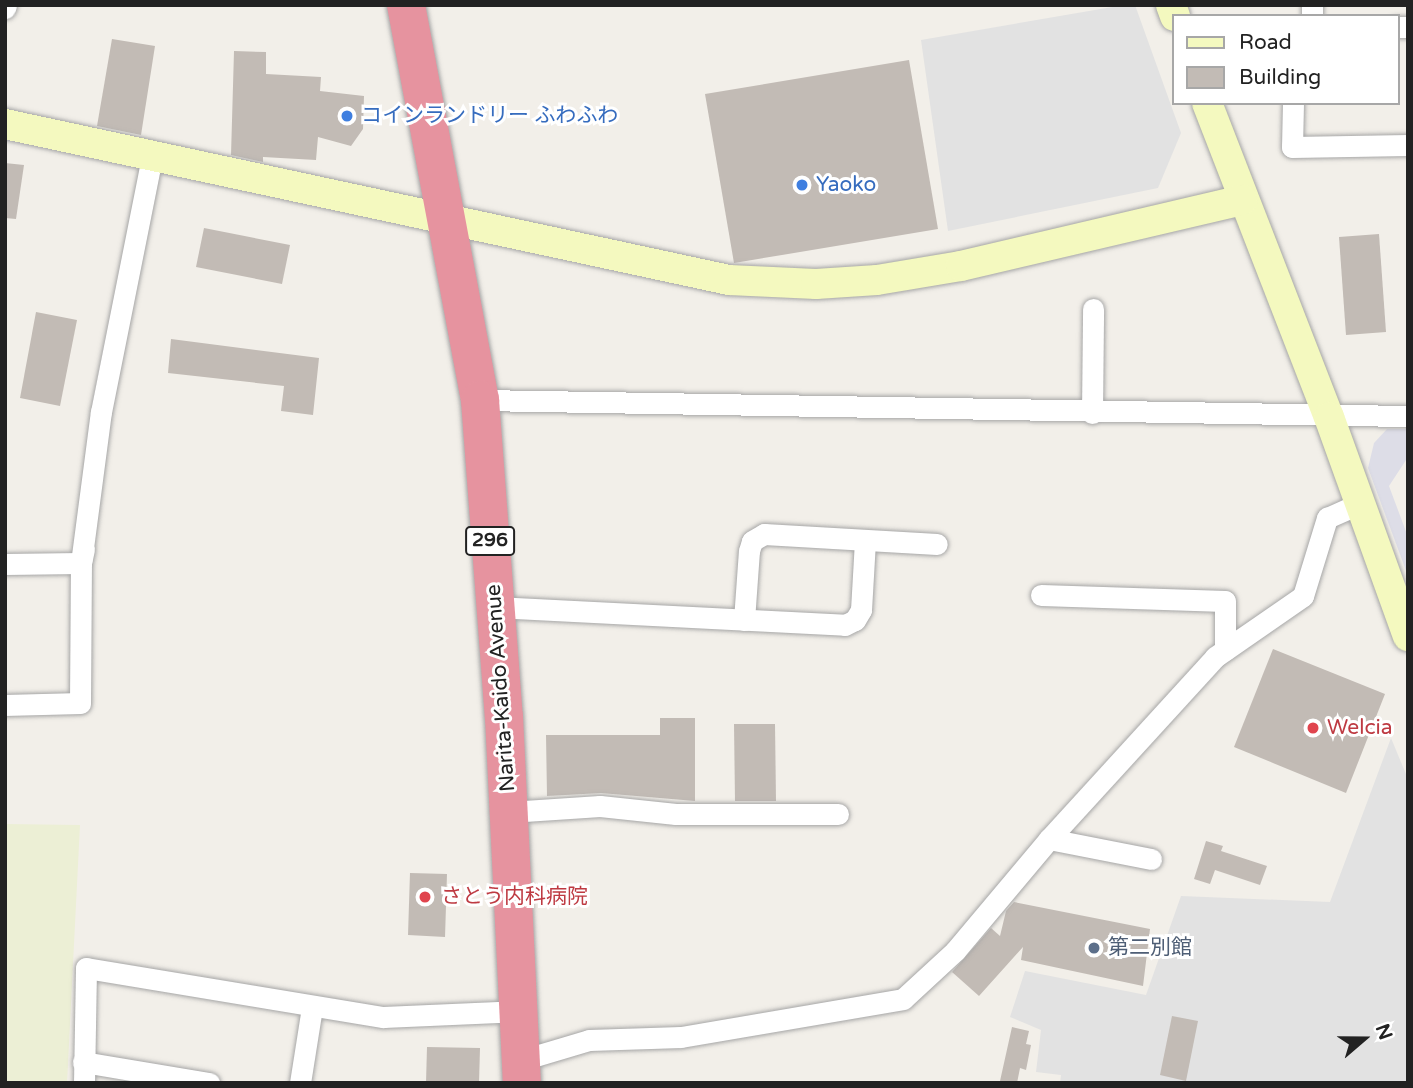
<!DOCTYPE html>
<html>
<head>
<meta charset="utf-8">
<style>
	body { margin:0 }
	#map { position:relative; width:1413px; height:1088px; overflow:hidden; background:#f2efe9; font-family:"Varela Round","Noto Sans JP",sans-serif }
	div>[style] { position:absolute }
	[style*='--x'] { left:calc(var(--x)*1px); top:calc(var(--y)*1px); width:calc(var(--w)*1px); rotate:calc(var(--a)*1deg) }
	.farmland>* { inset:0; background:#ecefd5 }
	.parking>* { inset:0; background:#e2e2e2 }
	.plaza>* { inset:0; background:#dddde7 }
	.building>* { inset:0; background:#c2bbb5 }
	.roads { filter:drop-shadow(0 0 2px #a6a6a6) drop-shadow(0 0 2px #a6a6a6) }
	.street>* { height:21px; margin:-10.5px; padding:0 10.5px; transform-origin:10.5px; border-radius:10.5px; background:#fff }
	.secondary>* { height:30px; margin:-15px; padding:0 15px; transform-origin:15px; border-radius:15px; background:#f4f9bf }
	.highway>* { height:38px; margin:-19px; padding:0 19px; transform-origin:19px; border-radius:19px; background:#e6939f }
	.dots>* { width:19px; height:19px; translate:-50% -50%; box-sizing:border-box; border:4px solid #fff; border-radius:50% }
	span { translate:-50% -50%; white-space:nowrap; text-align:center; line-height:1.15; -webkit-text-stroke:6px #fff; paint-order:stroke }
	.shield-label span { padding:2px 5px; background:#fff; border:2px solid; border-radius:5px; -webkit-text-stroke-width:0 }
	.shield-label { font-size:19px; color:#222; font-weight:700 }
	.shop-label { font-size:21px; color:#366cbe }
	.left { translate:0 -50%; text-align:left }
	.street-label { font-size:21px; color:#222 }
	.health-label { font-size:21px; color:#be3a42 }
	.service-label { font-size:21px; color:#4e5e75 }
	.frame { position:absolute; inset:0; border:7px solid #222; pointer-events:none }
	.legend { position:absolute; left:1172px; top:14px; width:228px; height:91px; box-sizing:border-box; background:#fff; border:2px solid #a7a7a7; margin:0; padding:9px 12px; list-style:none; font-size:21px; color:#222 }
	.legend li { display:flex; align-items:center; gap:14px; height:35px }
	.legend b { width:35px; border:2px solid #a7a7a7 }
	.north { position:absolute; left:1329px; top:1004px; width:70px; height:70px; -webkit-text-stroke:5px #fff; paint-order:stroke; rotate:70deg; font-size:19px; font-weight:700; line-height:28px; text-align:center; color:#222 }
	.north::after { content:''; display:block; margin:auto; width:24px; height:32px; background:#222; clip-path:polygon(50% 0,100% 100%,50% 72%,0 100%) }
</style>
</head>
<body>
<div id="map">
	<div class="farmland">
		<div style="clip-path:polygon(5px 824px,80px 825px,67px 1083px,5px 1083px)"></div>
	</div>
	<div class="parking">
		<div style="clip-path:polygon(1124px 5px,1135px 5px,1181px 133px,1158px 188px,948px 231px,921px 40px)"></div>
		<div style="clip-path:polygon(1391px 738px,1408px 779px,1408px 1083px,1060px 1083px,1061px 1075px,1036px 1072px,1041px 1030px,1010px 1017px,1025px 971px,1146px 995px,1181px 896px,1330px 902px)"></div>
	</div>
	<div class="plaza">
		<div style="clip-path:polygon(1387px 429px,1408px 429px,1408px 457px,1389px 486px,1408px 537px,1408px 576px,1368px 468px,1374px 443px)"></div>
	</div>
	<div class="building">
		<div style="clip-path:polygon(112px 39px,155px 46px,141px 135px,97px 126px)"></div>
		<div style="clip-path:polygon(234px 51px,266px 52px,266px 74px,321px 77px,320px 91px,364px 96px,363px 129px,351px 146px,318px 137px,316px 160px,263px 157px,263px 162px,231px 155px)"></div>
		<div style="clip-path:polygon(909px 60px,938px 229px,734px 263px,705px 94px)"></div>
		<div style="clip-path:polygon(5px 163px,24px 165px,16px 219px,5px 218px)"></div>
		<div style="clip-path:polygon(204px 228px,290px 245px,282px 284px,196px 267px)"></div>
		<div style="clip-path:polygon(1379px 234px,1386px 332px,1346px 335px,1339px 237px)"></div>
		<div style="clip-path:polygon(36px 312px,77px 320px,60px 406px,20px 398px)"></div>
		<div style="clip-path:polygon(171px 339px,319px 358px,313px 415px,281px 411px,284px 386px,168px 373px)"></div>
		<div style="clip-path:polygon(1273px 649px,1385px 694px,1346px 793px,1234px 747px)"></div>
		<div style="clip-path:polygon(660px 718px,695px 718px,695px 801px,601px 793px,547px 796px,546px 735px,660px 735px)"></div>
		<div style="clip-path:polygon(734px 724px,775px 724px,776px 801px,735px 801px)"></div>
		<div style="clip-path:polygon(1206px 841px,1223px 846px,1221px 851px,1267px 866px,1260px 885px,1215px 870px,1210px 884px,1194px 879px)"></div>
		<div style="clip-path:polygon(410px 873px,447px 874px,445px 937px,408px 935px)"></div>
		<div style="clip-path:polygon(1014px 902px,1150px 929px,1143px 986px,1021px 960px,1023px 947px,979px 996px,952px 972px,991px 928px,1000px 936px,1006px 911px)"></div>
		<div style="clip-path:polygon(1172px 1016px,1198px 1021px,1186px 1081px,1160px 1075px)"></div>
		<div style="clip-path:polygon(1012px 1027px,1029px 1031px,1026px 1044px,1031px 1045px,1026px 1070px,1020px 1068px,1017px 1083px,1000px 1081px)"></div>
		<div style="clip-path:polygon(427px 1047px,480px 1048px,479px 1083px,426px 1083px)"></div>
	</div>
	<div class="roads">
		<div class="street">
			<div style="--x:1312;--y:5;--w:11;--a:90"></div>
			<div style="--x:5;--y:8;--w:3;--a:-72"></div>
			<div style="--x:1397;--y:27;--w:11;--a:0"></div>
			<div style="--x:1293;--y:103;--w:44;--a:91.3"></div>
			<div style="--x:1292;--y:147;--w:116;--a:-1"></div>
			<div style="--x:480;--y:400;--w:928;--a:0.99"></div>
			<div style="--x:1092;--y:413;--w:104;--a:-89.4"></div>
			<div style="--x:5;--y:564;--w:76;--a:-0.8"></div>
			<div style="--x:81;--y:563;--w:14;--a:-78"></div>
			<div style="--x:1041;--y:595;--w:184;--a:1.9"></div>
			<div style="--x:1225;--y:601;--w:49;--a:90"></div>
			<div style="--x:495;--y:607;--w:350;--a:2.9"></div>
			<div style="--x:845;--y:625;--w:11;--a:-27"></div>
			<div style="--x:855;--y:620;--w:12;--a:-59"></div>
			<div style="--x:861;--y:610;--w:70;--a:-86.7"></div>
			<div style="--x:744;--y:620;--w:69;--a:-85.9"></div>
			<div style="--x:749;--y:551;--w:10;--a:-73"></div>
			<div style="--x:752;--y:541;--w:14;--a:-30"></div>
			<div style="--x:764;--y:534;--w:173;--a:3.3"></div>
			<div style="--x:5;--y:705;--w:75;--a:-1.5"></div>
			<div style="--x:80;--y:703;--w:140;--a:-89.6"></div>
			<div style="--x:81;--y:563;--w:152;--a:-82.5"></div>
			<div style="--x:101;--y:412;--w:260;--a:-78.7"></div>
			<div style="--x:509;--y:812;--w:91;--a:-3.8"></div>
			<div style="--x:600;--y:806;--w:76;--a:6"></div>
			<div style="--x:676;--y:814;--w:162;--a:0"></div>
			<div style="--x:1049;--y:839;--w:104;--a:11.1"></div>
			<div style="--x:522;--y:1060;--w:70;--a:-16.6"></div>
			<div style="--x:589;--y:1040;--w:92;--a:-1.9"></div>
			<div style="--x:681;--y:1037;--w:225;--a:-9.7"></div>
			<div style="--x:903;--y:999;--w:71;--a:-42.7"></div>
			<div style="--x:955;--y:951;--w:146;--a:-50"></div>
			<div style="--x:1049;--y:839;--w:246;--a:-47.6"></div>
			<div style="--x:1215;--y:657;--w:107;--a:-34.7"></div>
			<div style="--x:1303;--y:596;--w:82;--a:-72.9"></div>
			<div style="--x:1327;--y:518;--w:36;--a:-24"></div>
			<div style="--x:83;--y:1062;--w:128;--a:9.5"></div>
			<div style="--x:84;--y:1083;--w:115;--a:-89"></div>
			<div style="--x:86;--y:968;--w:301;--a:9.4"></div>
			<div style="--x:383;--y:1017;--w:138;--a:-2.5"></div>
			<div style="--x:300;--y:1083;--w:77;--a:-81"></div>
		</div>
		<div class="secondary">
			<div style="--x:1171;--y:5;--w:12;--a:70"></div>
			<div style="--x:1207;--y:103;--w:337;--a:68.8"></div>
			<div style="--x:1329;--y:417;--w:233;--a:70.2"></div>
			<div style="--x:5;--y:124;--w:741;--a:12.16"></div>
			<div style="--x:729;--y:280;--w:87;--a:2.6"></div>
			<div style="--x:816;--y:284;--w:61;--a:-3.8"></div>
			<div style="--x:877;--y:280;--w:85;--a:-9.5"></div>
			<div style="--x:961;--y:266;--w:289;--a:-13.2"></div>
		</div>
		<div class="highway">
			<div style="--x:406;--y:5;--w:402;--a:79.4"></div>
			<div style="--x:480;--y:400;--w:318;--a:85.7"></div>
			<div style="--x:504;--y:717;--w:366;--a:87.2"></div>
		</div>
	</div>
	<div class="dots">
		<div style="left:347px;top:116px;background:#3f7fe0"></div>
		<div style="left:802px;top:185px;background:#3f7fe0"></div>
		<div style="left:1313px;top:728px;background:#e0444e"></div>
		<div style="left:425px;top:897px;background:#e0444e"></div>
		<div style="left:1094px;top:948px;background:#5c6f8a"></div>
	</div>
	<div class="shield-label">
		<span style="left:490px;top:541px">296</span>
	</div>
	<div class="shop-label">
		<span class="left" style="left:361px;top:116px">コインランドリー ふわふわ</span>
		<span class="left" style="left:816px;top:185px">Yaoko</span>
	</div>
	<div class="street-label">
		<span style="left:501px;top:688px;rotate:-94deg">Narita-Kaido Avenue</span>
	</div>
	<div class="health-label">
		<span class="left" style="left:1327px;top:728px">Welcia</span>
		<span class="left" style="left:441px;top:897px">さとう内科病院</span>
	</div>
	<div class="service-label">
		<span class="left" style="left:1108px;top:948px">第二別館</span>
	</div>
	<div class="frame"></div>
	<ul class="legend">
	<li><b style="height:9px;background:#f4f9bf"></b>Road</li>
	<li><b style="height:19px;background:#c2bbb5"></b>Building</li>
	</ul>
	<div class="north">N</div>
</div>
</body>
</html>
